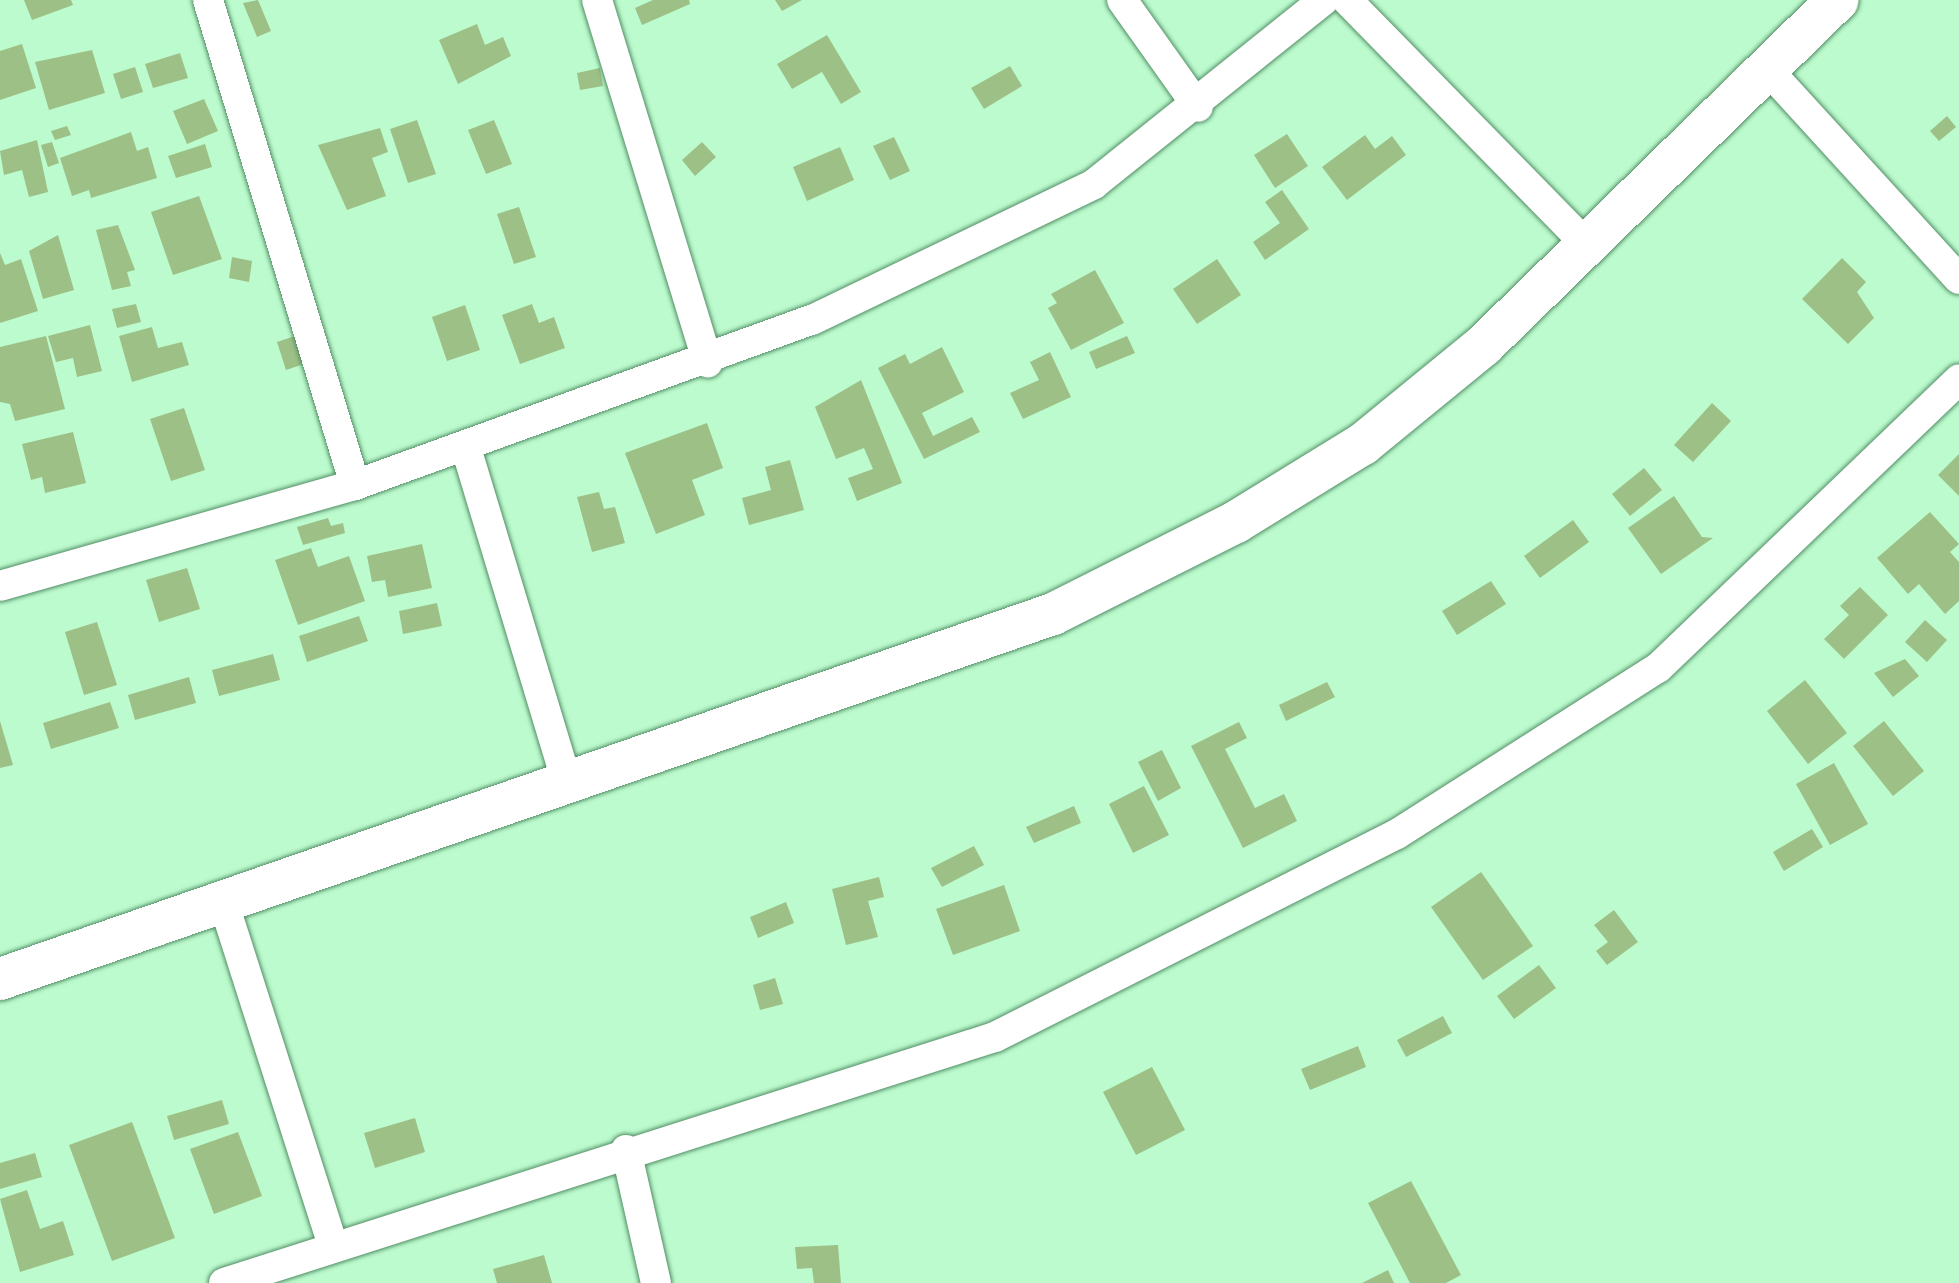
<!DOCTYPE html>
<html>
<head>
<meta charset="utf-8">
<style>
	body { margin:0 }
	#map { position:relative; width:1959px; height:1283px; overflow:hidden; background:#bcfbce; font-family:"IBM Plex Sans",sans-serif }
	div>[style] { position:absolute }
	[style*='--x'] { left:calc(var(--x)*1px); top:calc(var(--y)*1px); width:calc(var(--w)*1px); rotate:calc(var(--a)*1deg) }
	.building>* { inset:0; background:#9dc086 }
	.roads { filter:drop-shadow(0 0 2px #528d65) drop-shadow(0 0 2px #528d65) }
	.street>* { height:30px; margin:-15px; padding:0 15px; transform-origin:15px; border-radius:15px; background:#fff }
	.secondary>* { height:42px; margin:-21px; padding:0 21px; transform-origin:21px; border-radius:21px; background:#fff }
	span { translate:-50% -50%; white-space:nowrap; text-align:center; line-height:1.15; -webkit-text-stroke:6px #bcfbce; paint-order:stroke }
</style>
</head>
<body>
<div id="map">
	<div class="building">
		<div style="clip-path:polygon(24px 0,71px 0,73px 5px,32px 20px)"></div>
		<div style="clip-path:polygon(258px 0,271px 31px,257px 37px,243px 3px)"></div>
		<div style="clip-path:polygon(653px 0,689px 0,690px 4px,642px 25px,635px 8px)"></div>
		<div style="clip-path:polygon(775px 0,802px 0,782px 11px)"></div>
		<div style="clip-path:polygon(477px 24px,485px 45px,503px 37px,511px 56px,458px 84px,439px 40px)"></div>
		<div style="clip-path:polygon(827px 35px,861px 92px,841px 104px,822px 72px,792px 89px,777px 64px)"></div>
		<div style="clip-path:polygon(22px 44px,36px 88px,0 100px,0 51px)"></div>
		<div style="clip-path:polygon(92px 50px,105px 93px,49px 110px,35px 62px)"></div>
		<div style="clip-path:polygon(180px 53px,188px 78px,153px 88px,145px 64px)"></div>
		<div style="clip-path:polygon(1010px 66px,1022px 86px,984px 109px,971px 88px)"></div>
		<div style="clip-path:polygon(135px 67px,143px 92px,121px 99px,113px 74px)"></div>
		<div style="clip-path:polygon(600px 68px,603px 86px,580px 90px,577px 73px)"></div>
		<div style="clip-path:polygon(204px 99px,218px 131px,187px 144px,173px 111px)"></div>
		<div style="clip-path:polygon(1947px 116px,1956px 127px,1939px 141px,1930px 131px)"></div>
		<div style="clip-path:polygon(417px 120px,436px 174px,408px 183px,390px 129px)"></div>
		<div style="clip-path:polygon(494px 120px,512px 164px,486px 174px,468px 130px)"></div>
		<div style="clip-path:polygon(67px 126px,71px 135px,55px 140px,51px 131px)"></div>
		<div style="clip-path:polygon(380px 128px,388px 152px,372px 158px,386px 196px,347px 210px,318px 145px)"></div>
		<div style="clip-path:polygon(131px 132px,137px 151px,148px 147px,157px 178px,91px 198px,89px 190px,72px 196px,60px 158px)"></div>
		<div style="clip-path:polygon(1287px 134px,1308px 166px,1275px 188px,1254px 155px)"></div>
		<div style="clip-path:polygon(1365px 135px,1375px 149px,1392px 136px,1406px 155px,1347px 200px,1322px 167px)"></div>
		<div style="clip-path:polygon(894px 137px,910px 171px,890px 180px,873px 146px)"></div>
		<div style="clip-path:polygon(37px 140px,48px 192px,29px 197px,22px 170px,4px 175px,0 151px)"></div>
		<div style="clip-path:polygon(52px 142px,59px 163px,48px 167px,41px 145px)"></div>
		<div style="clip-path:polygon(702px 142px,716px 157px,695px 176px,682px 160px)"></div>
		<div style="clip-path:polygon(205px 144px,212px 167px,176px 178px,168px 156px)"></div>
		<div style="clip-path:polygon(840px 147px,854px 180px,807px 201px,793px 167px)"></div>
		<div style="clip-path:polygon(1282px 190px,1309px 229px,1265px 260px,1253px 242px,1280px 223px,1265px 202px)"></div>
		<div style="clip-path:polygon(199px 196px,222px 259px,173px 275px,151px 212px)"></div>
		<div style="clip-path:polygon(519px 207px,536px 257px,514px 264px,497px 214px)"></div>
		<div style="clip-path:polygon(118px 225px,135px 270px,127px 272px,131px 286px,112px 290px,96px 230px)"></div>
		<div style="clip-path:polygon(58px 235px,74px 290px,43px 299px,29px 251px)"></div>
		<div style="clip-path:polygon(0 253px,5px 265px,21px 259px,38px 311px,0 323px)"></div>
		<div style="clip-path:polygon(232px 257px,252px 261px,249px 282px,229px 278px)"></div>
		<div style="clip-path:polygon(1842px 258px,1866px 282px,1857px 292px,1874px 318px,1848px 344px,1802px 299px)"></div>
		<div style="clip-path:polygon(1217px 259px,1241px 295px,1197px 324px,1173px 289px)"></div>
		<div style="clip-path:polygon(1095px 270px,1124px 323px,1071px 350px,1048px 308px,1057px 303px,1051px 294px)"></div>
		<div style="clip-path:polygon(136px 304px,141px 322px,117px 328px,112px 309px)"></div>
		<div style="clip-path:polygon(532px 304px,539px 323px,554px 317px,565px 348px,520px 364px,502px 315px)"></div>
		<div style="clip-path:polygon(465px 305px,480px 350px,447px 361px,432px 317px)"></div>
		<div style="clip-path:polygon(90px 325px,102px 371px,77px 377px,73px 358px,56px 362px,48px 336px)"></div>
		<div style="clip-path:polygon(152px 327px,158px 348px,182px 342px,189px 365px,132px 382px,119px 336px)"></div>
		<div style="clip-path:polygon(301px 334px,310px 362px,286px 370px,277px 342px)"></div>
		<div style="clip-path:polygon(46px 336px,65px 409px,15px 421px,10px 404px,0 402px,0 347px)"></div>
		<div style="clip-path:polygon(1127px 336px,1135px 353px,1096px 369px,1089px 352px)"></div>
		<div style="clip-path:polygon(942px 347px,964px 392px,922px 413px,933px 436px,972px 417px,980px 432px,924px 459px,878px 368px,905px 354px,910px 364px)"></div>
		<div style="clip-path:polygon(1050px 352px,1071px 397px,1023px 419px,1010px 393px,1039px 380px,1030px 362px)"></div>
		<div style="clip-path:polygon(861px 380px,902px 483px,857px 501px,848px 478px,873px 469px,864px 448px,836px 459px,815px 407px)"></div>
		<div style="clip-path:polygon(1712px 403px,1731px 421px,1693px 462px,1674px 445px)"></div>
		<div style="clip-path:polygon(184px 408px,205px 470px,171px 481px,150px 419px)"></div>
		<div style="clip-path:polygon(707px 423px,723px 468px,692px 480px,705px 515px,656px 534px,625px 453px)"></div>
		<div style="clip-path:polygon(73px 432px,86px 483px,45px 493px,42px 477px,31px 480px,22px 444px)"></div>
		<div style="clip-path:polygon(1959px 454px,1959px 496px,1938px 475px)"></div>
		<div style="clip-path:polygon(790px 460px,804px 510px,749px 525px,742px 498px,771px 490px,765px 467px)"></div>
		<div style="clip-path:polygon(1644px 468px,1662px 490px,1630px 516px,1612px 494px)"></div>
		<div style="clip-path:polygon(599px 492px,604px 509px,615px 507px,625px 543px,592px 552px,577px 497px)"></div>
		<div style="clip-path:polygon(1674px 496px,1702px 537px,1713px 538px,1661px 574px,1628px 528px)"></div>
		<div style="clip-path:polygon(1930px 512px,1959px 544px,1950px 552px,1959px 562px,1959px 601px,1945px 614px,1919px 584px,1908px 594px,1877px 558px)"></div>
		<div style="clip-path:polygon(328px 518px,331px 526px,343px 523px,345px 533px,303px 545px,297px 527px)"></div>
		<div style="clip-path:polygon(1573px 520px,1589px 542px,1540px 578px,1524px 556px)"></div>
		<div style="clip-path:polygon(422px 544px,432px 588px,388px 597px,385px 580px,372px 582px,367px 556px)"></div>
		<div style="clip-path:polygon(311px 548px,318px 567px,349px 556px,365px 601px,298px 625px,275px 560px)"></div>
		<div style="clip-path:polygon(187px 568px,200px 609px,159px 622px,146px 580px)"></div>
		<div style="clip-path:polygon(1491px 581px,1506px 604px,1457px 635px,1442px 611px)"></div>
		<div style="clip-path:polygon(1860px 587px,1888px 615px,1844px 659px,1824px 639px,1849px 615px,1840px 606px)"></div>
		<div style="clip-path:polygon(437px 603px,442px 626px,403px 634px,399px 611px)"></div>
		<div style="clip-path:polygon(359px 616px,368px 641px,307px 662px,299px 636px)"></div>
		<div style="clip-path:polygon(1925px 620px,1947px 640px,1927px 662px,1905px 642px)"></div>
		<div style="clip-path:polygon(97px 622px,117px 685px,84px 695px,65px 632px)"></div>
		<div style="clip-path:polygon(273px 654px,280px 680px,219px 696px,212px 670px)"></div>
		<div style="clip-path:polygon(1905px 659px,1919px 676px,1893px 697px,1874px 673px)"></div>
		<div style="clip-path:polygon(189px 677px,196px 703px,135px 720px,128px 695px)"></div>
		<div style="clip-path:polygon(1805px 680px,1847px 733px,1808px 764px,1767px 711px)"></div>
		<div style="clip-path:polygon(1327px 682px,1335px 697px,1286px 721px,1279px 705px)"></div>
		<div style="clip-path:polygon(110px 702px,119px 728px,51px 749px,43px 723px)"></div>
		<div style="clip-path:polygon(0 721px,13px 765px,0 768px)"></div>
		<div style="clip-path:polygon(1884px 721px,1924px 771px,1893px 796px,1853px 746px)"></div>
		<div style="clip-path:polygon(1239px 722px,1247px 738px,1225px 749px,1255px 808px,1284px 794px,1297px 821px,1243px 848px,1191px 746px)"></div>
		<div style="clip-path:polygon(1162px 750px,1181px 788px,1158px 801px,1138px 762px)"></div>
		<div style="clip-path:polygon(1834px 763px,1868px 824px,1830px 845px,1796px 784px)"></div>
		<div style="clip-path:polygon(1144px 786px,1169px 835px,1133px 853px,1109px 804px)"></div>
		<div style="clip-path:polygon(1074px 806px,1081px 823px,1034px 843px,1026px 827px)"></div>
		<div style="clip-path:polygon(1812px 829px,1823px 847px,1784px 871px,1773px 852px)"></div>
		<div style="clip-path:polygon(974px 846px,984px 865px,942px 887px,931px 868px)"></div>
		<div style="clip-path:polygon(1481px 872px,1533px 946px,1483px 980px,1431px 907px)"></div>
		<div style="clip-path:polygon(879px 877px,884px 897px,868px 901px,878px 937px,846px 945px,832px 889px)"></div>
		<div style="clip-path:polygon(1004px 885px,1020px 931px,953px 955px,936px 909px)"></div>
		<div style="clip-path:polygon(786px 902px,794px 923px,758px 938px,750px 917px)"></div>
		<div style="clip-path:polygon(1614px 910px,1638px 942px,1607px 965px,1596px 951px,1608px 942px,1594px 925px)"></div>
		<div style="clip-path:polygon(1539px 965px,1556px 988px,1514px 1019px,1497px 996px)"></div>
		<div style="clip-path:polygon(775px 978px,783px 1004px,760px 1010px,753px 985px)"></div>
		<div style="clip-path:polygon(1443px 1016px,1452px 1033px,1406px 1057px,1397px 1040px)"></div>
		<div style="clip-path:polygon(1358px 1046px,1366px 1067px,1310px 1090px,1301px 1069px)"></div>
		<div style="clip-path:polygon(1152px 1067px,1185px 1130px,1136px 1155px,1103px 1092px)"></div>
		<div style="clip-path:polygon(222px 1100px,229px 1124px,174px 1140px,167px 1116px)"></div>
		<div style="clip-path:polygon(415px 1118px,425px 1152px,375px 1168px,364px 1133px)"></div>
		<div style="clip-path:polygon(132px 1122px,175px 1238px,112px 1261px,69px 1145px)"></div>
		<div style="clip-path:polygon(238px 1132px,262px 1196px,214px 1214px,190px 1149px)"></div>
		<div style="clip-path:polygon(35px 1153px,42px 1177px,0 1189px,0 1163px)"></div>
		<div style="clip-path:polygon(1411px 1181px,1461px 1275px,1446px 1283px,1410px 1283px,1368px 1203px)"></div>
		<div style="clip-path:polygon(27px 1190px,40px 1229px,63px 1221px,74px 1255px,20px 1272px,0 1199px)"></div>
		<div style="clip-path:polygon(838px 1245px,841px 1283px,814px 1283px,812px 1268px,797px 1269px,795px 1247px)"></div>
		<div style="clip-path:polygon(544px 1255px,552px 1283px,497px 1283px,493px 1269px)"></div>
		<div style="clip-path:polygon(1388px 1270px,1394px 1283px,1362px 1283px)"></div>
	</div>
	<div class="roads">
		<div class="street">
			<div style="--x:208;--y:0;--w:507;--a:73.14"></div>
			<div style="--x:597;--y:0;--w:379;--a:73"></div>
			<div style="--x:1122;--y:0;--w:131;--a:54.6"></div>
			<div style="--x:1347;--y:0;--w:346;--a:45.6"></div>
			<div style="--x:1768;--y:70;--w:283;--a:47.6"></div>
			<div style="--x:466;--y:448;--w:346;--a:73.2"></div>
			<div style="--x:0;--y:586;--w:369;--a:-15.9"></div>
			<div style="--x:355;--y:485;--w:486;--a:-19.9"></div>
			<div style="--x:812;--y:320;--w:313;--a:-25.7"></div>
			<div style="--x:1094;--y:184;--w:295;--a:-38.7"></div>
			<div style="--x:223;--y:901;--w:361;--a:72.3"></div>
			<div style="--x:626;--y:1150;--w:136;--a:77.3"></div>
			<div style="--x:224;--y:1283;--w:809;--a:-17.7"></div>
			<div style="--x:995;--y:1037;--w:450;--a:-26.8"></div>
			<div style="--x:1397;--y:834;--w:309;--a:-32.5"></div>
			<div style="--x:1658;--y:668;--w:417;--a:-43.8"></div>
		</div>
		<div class="secondary">
			<div style="--x:0;--y:979;--w:1114;--a:-19.12"></div>
			<div style="--x:1053;--y:614;--w:205;--a:-26.7"></div>
			<div style="--x:1236;--y:522;--w:149;--a:-31.6"></div>
			<div style="--x:1363;--y:444;--w:156;--a:-39.3"></div>
			<div style="--x:1484;--y:345;--w:494;--a:-44.3"></div>
		</div>
	</div>
</div>
</body>
</html>
